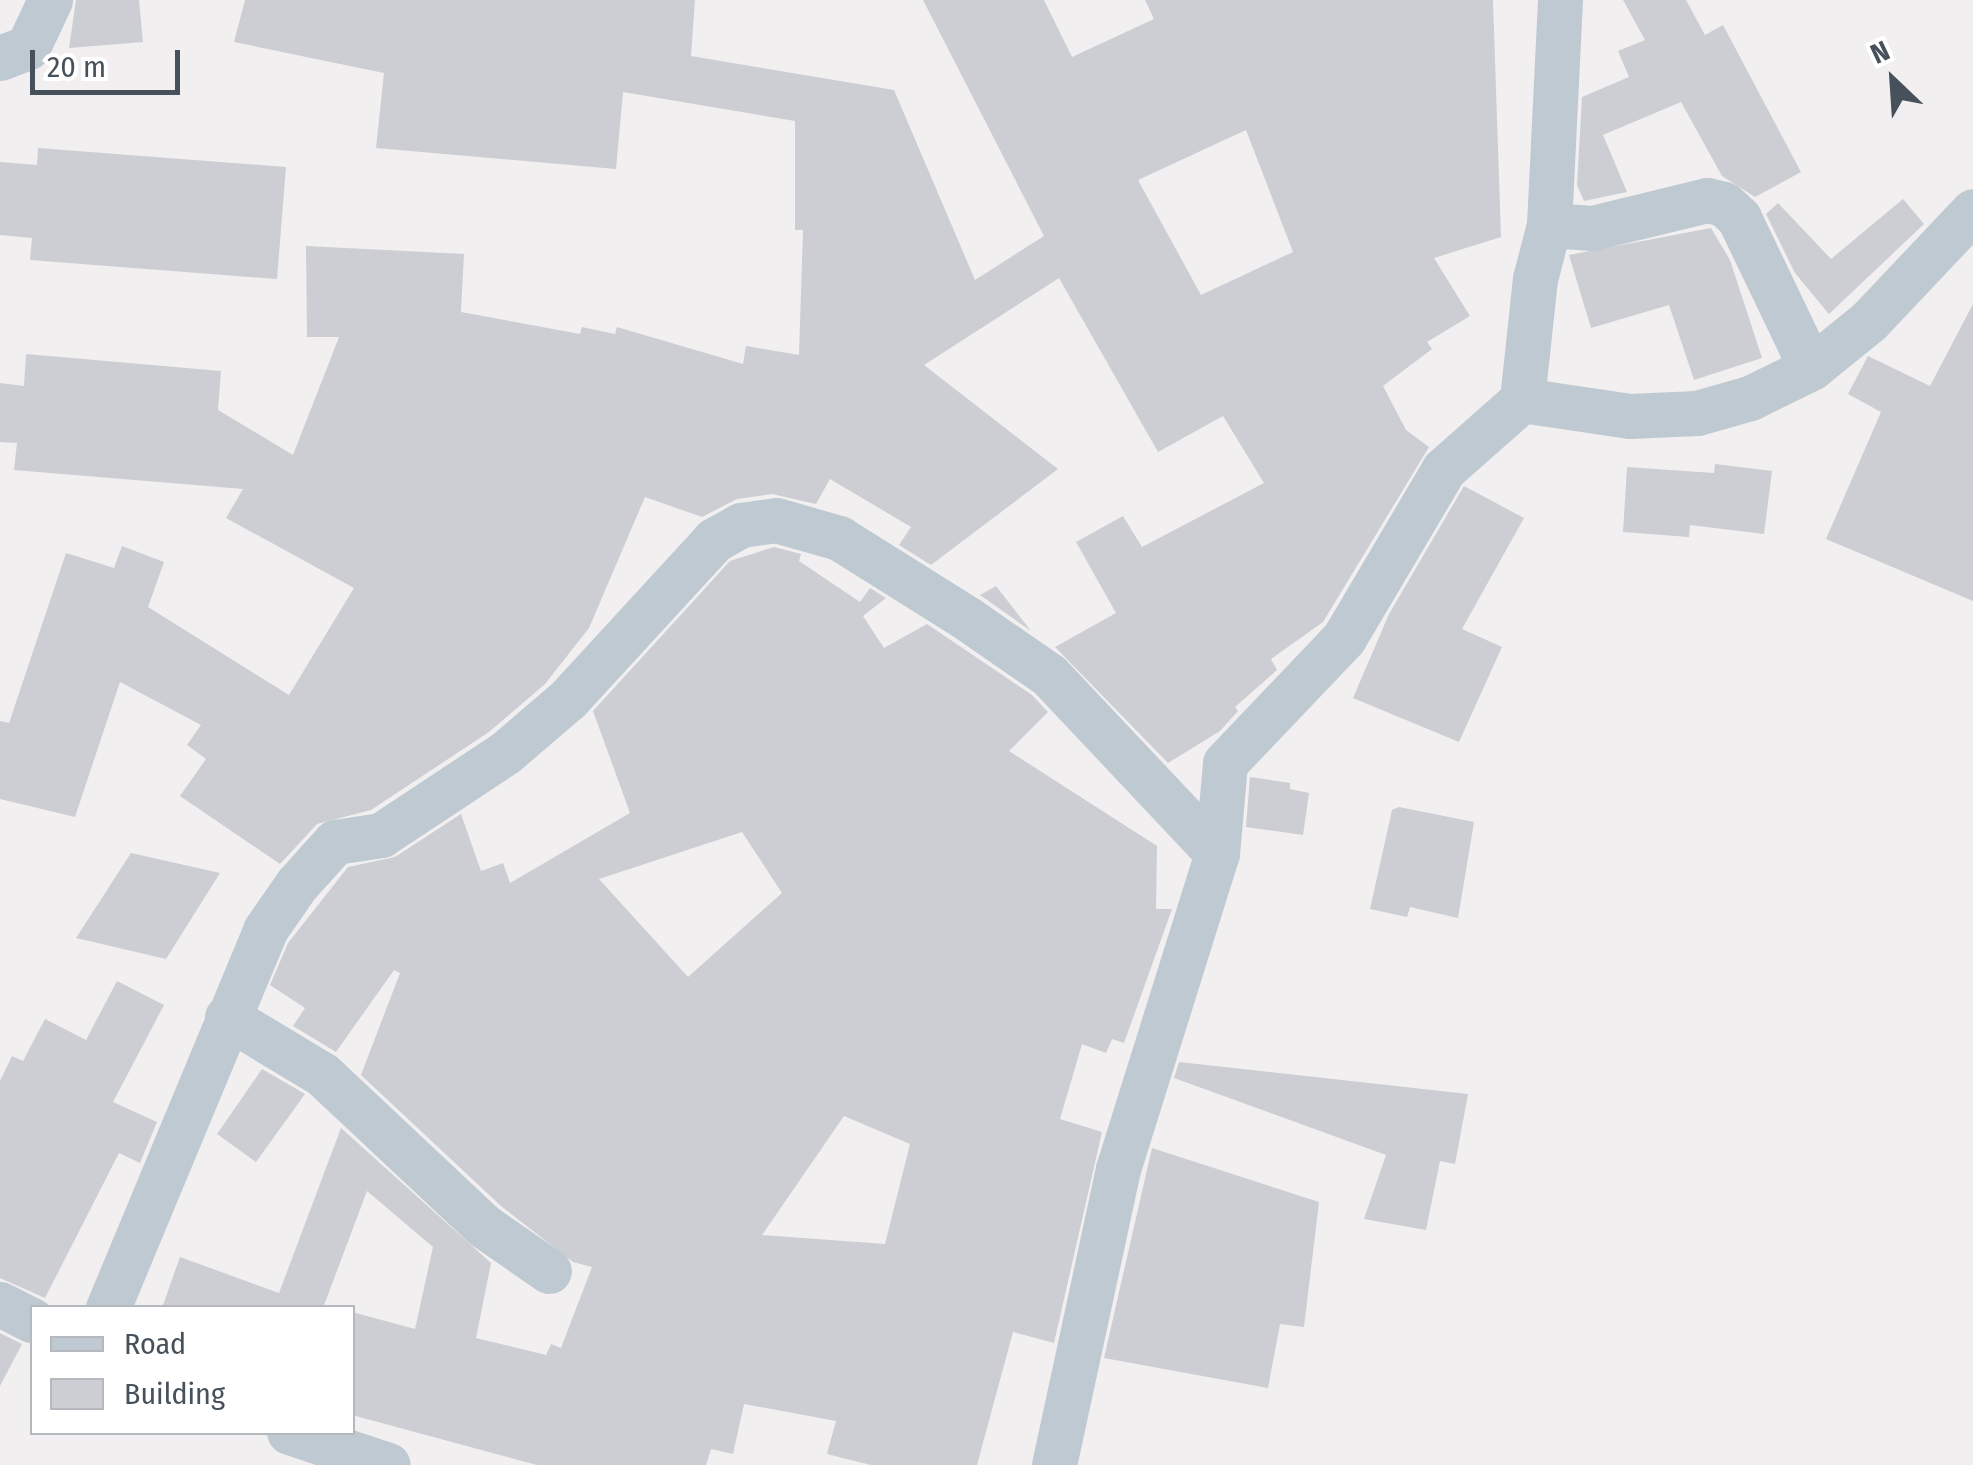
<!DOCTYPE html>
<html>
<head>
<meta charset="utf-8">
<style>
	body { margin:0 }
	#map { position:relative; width:1973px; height:1465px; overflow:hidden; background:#f1efef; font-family:"Fira Sans Condensed",sans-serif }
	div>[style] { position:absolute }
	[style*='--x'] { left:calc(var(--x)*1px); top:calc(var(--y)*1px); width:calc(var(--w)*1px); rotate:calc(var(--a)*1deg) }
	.building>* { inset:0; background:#ccced4 }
	.street>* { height:45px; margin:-22.5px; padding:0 22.5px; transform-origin:22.5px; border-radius:22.5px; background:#bfc9d1 }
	span { translate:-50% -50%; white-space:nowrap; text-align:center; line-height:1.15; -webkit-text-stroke:8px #fff; paint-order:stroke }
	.legend { position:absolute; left:30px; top:1305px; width:325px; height:130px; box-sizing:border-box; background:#fff; border:2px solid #b5b9be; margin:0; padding:12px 18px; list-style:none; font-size:30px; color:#47515c }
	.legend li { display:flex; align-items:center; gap:20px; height:50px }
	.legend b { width:50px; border:2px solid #b5b9be }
	.north { position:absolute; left:1843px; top:30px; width:100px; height:100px; -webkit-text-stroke:8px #fff; paint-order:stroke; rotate:335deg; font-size:28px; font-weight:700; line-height:40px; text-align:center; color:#47515c }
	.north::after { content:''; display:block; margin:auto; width:35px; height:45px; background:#47515c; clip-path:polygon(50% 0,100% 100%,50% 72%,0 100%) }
	.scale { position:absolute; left:30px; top:50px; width:150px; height:45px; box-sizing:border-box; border:5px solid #47515c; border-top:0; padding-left:12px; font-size:30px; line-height:35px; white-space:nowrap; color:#47515c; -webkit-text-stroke:8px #fff; paint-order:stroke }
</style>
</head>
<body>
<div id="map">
	<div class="building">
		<div style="clip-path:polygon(76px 0,139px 0,143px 42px,69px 48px)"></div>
		<div style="clip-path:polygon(evenodd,245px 0,695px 0,691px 56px,894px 90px,975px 280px,1044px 236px,923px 0,1044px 0,1072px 57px,1154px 19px,1145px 0,1493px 0,1501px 237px,1434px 258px,1470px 316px,1427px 342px,1432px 349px,1383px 386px,1406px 430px,1429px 447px,1323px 622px,1271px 659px,1277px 670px,1235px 707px,1238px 711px,1220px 731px,1168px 763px,1055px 647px,1116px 613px,1076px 542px,1123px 516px,1142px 547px,1264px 483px,1223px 416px,1158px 452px,1059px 278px,924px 365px,1058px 469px,931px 565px,899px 545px,911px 527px,830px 479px,816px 504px,772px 494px,737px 499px,702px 517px,645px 497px,589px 628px,545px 684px,489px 732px,371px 810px,317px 824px,280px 864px,180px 796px,206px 759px,187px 745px,201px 725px,120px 682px,75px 817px,0 799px,0 721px,9px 723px,66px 553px,114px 568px,122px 546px,164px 562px,148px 607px,289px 695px,354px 588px,226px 518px,243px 489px,14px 470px,17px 443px,0 442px,0 383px,24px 386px,26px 354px,221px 371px,218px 410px,293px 455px,339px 337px,307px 337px,306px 246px,464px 254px,461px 312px,580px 334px,582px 327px,615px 334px,617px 327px,743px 364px,746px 346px,799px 355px,803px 230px,795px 230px,795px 121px,623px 92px,616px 169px,376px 148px,384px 73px,234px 42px,245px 0,1246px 130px,1293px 252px,1201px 295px,1138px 180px,1246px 130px)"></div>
		<div style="clip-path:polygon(1623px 0,1686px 0,1705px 35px,1723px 25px,1801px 172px,1755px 197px,1722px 176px,1681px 102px,1603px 135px,1627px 192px,1584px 201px,1577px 185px,1582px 97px,1629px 77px,1618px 51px,1645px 40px)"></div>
		<div style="clip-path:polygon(38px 148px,286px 167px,277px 279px,30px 260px,32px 238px,0 235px,0 162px,37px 165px)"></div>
		<div style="clip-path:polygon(1903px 199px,1924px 224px,1829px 314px,1795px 273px,1766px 214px,1778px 203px,1831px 259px)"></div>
		<div style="clip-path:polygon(1711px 228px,1730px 260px,1762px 358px,1694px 380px,1669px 305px,1591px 328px,1569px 255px)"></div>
		<div style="clip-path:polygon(1973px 304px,1973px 601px,1826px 539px,1881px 412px,1848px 394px,1868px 356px,1930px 386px)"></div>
		<div style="clip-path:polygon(1715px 464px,1772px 471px,1764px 534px,1690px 525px,1689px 537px,1623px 532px,1627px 467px,1714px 473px)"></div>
		<div style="clip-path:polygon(1464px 486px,1524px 518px,1462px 629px,1502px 647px,1459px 742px,1353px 698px,1389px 614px)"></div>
		<div style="clip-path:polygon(evenodd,774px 547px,801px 554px,799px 561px,860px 602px,870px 588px,886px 598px,863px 616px,884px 648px,927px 624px,1032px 695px,1048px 712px,1009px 751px,1157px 846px,1156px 909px,1172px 909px,1124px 1043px,1112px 1039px,1106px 1053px,1082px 1044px,1060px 1119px,1102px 1132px,1054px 1343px,1013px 1332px,977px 1465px,871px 1465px,827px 1454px,836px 1421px,744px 1404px,733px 1454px,711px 1449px,706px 1465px,537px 1465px,352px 1415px,352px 1312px,415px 1329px,433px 1247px,367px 1191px,323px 1308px,162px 1308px,180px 1257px,279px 1293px,341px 1128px,491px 1263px,476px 1338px,546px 1355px,551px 1344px,561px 1348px,592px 1267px,573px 1262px,501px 1206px,361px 1075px,400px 973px,394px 970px,336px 1052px,293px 1026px,305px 1008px,270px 985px,288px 943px,348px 867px,395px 857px,461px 814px,481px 871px,503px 863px,510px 883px,630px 813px,593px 711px,730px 561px,774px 547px,742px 832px,782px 893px,688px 977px,599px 879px,742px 832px,774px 547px,844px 1116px,910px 1144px,885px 1244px,762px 1235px,844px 1116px)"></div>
		<div style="clip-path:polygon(996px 586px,1031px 631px,980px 595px)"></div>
		<div style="clip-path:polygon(1250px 777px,1290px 783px,1290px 789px,1309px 793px,1303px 835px,1246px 827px)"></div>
		<div style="clip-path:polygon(1399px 807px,1474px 822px,1458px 918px,1410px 907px,1407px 917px,1370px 909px,1392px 810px)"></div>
		<div style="clip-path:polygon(131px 853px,220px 873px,166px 959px,76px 938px)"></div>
		<div style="clip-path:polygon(117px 981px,164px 1005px,113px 1102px,157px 1122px,140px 1163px,119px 1153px,45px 1298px,0 1278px,0 1081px,12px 1056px,23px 1061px,45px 1019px,86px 1040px)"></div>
		<div style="clip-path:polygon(1179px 1062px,1468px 1094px,1455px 1164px,1440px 1161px,1426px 1230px,1364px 1219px,1386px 1155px,1174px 1078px)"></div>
		<div style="clip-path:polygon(262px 1069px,305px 1094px,256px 1162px,217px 1134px)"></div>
		<div style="clip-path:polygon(1152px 1148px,1319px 1202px,1304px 1327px,1280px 1324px,1268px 1388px,1104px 1358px)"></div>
		<div style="clip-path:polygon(0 1333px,22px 1344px,0 1386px)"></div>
	</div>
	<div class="street">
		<div style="--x:0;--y:58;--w:30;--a:-21"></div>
		<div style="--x:28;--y:47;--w:52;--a:-64.9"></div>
		<div style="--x:1549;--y:225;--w:43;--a:4"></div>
		<div style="--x:1592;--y:228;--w:118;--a:-13.7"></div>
		<div style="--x:1707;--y:200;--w:17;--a:13"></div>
		<div style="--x:1724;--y:204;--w:21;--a:43"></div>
		<div style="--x:1739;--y:218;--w:166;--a:64.4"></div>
		<div style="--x:1522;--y:400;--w:109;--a:8.4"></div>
		<div style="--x:1630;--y:416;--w:67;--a:-2.6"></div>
		<div style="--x:1697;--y:413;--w:55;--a:-15.8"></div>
		<div style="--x:1750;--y:398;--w:68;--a:-26.2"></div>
		<div style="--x:1811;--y:368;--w:75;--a:-39"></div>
		<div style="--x:1869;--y:321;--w:151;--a:-46.6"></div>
		<div style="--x:227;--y:1017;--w:111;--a:31"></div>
		<div style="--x:322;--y:1074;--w:222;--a:43.2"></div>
		<div style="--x:484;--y:1226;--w:79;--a:34.7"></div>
		<div style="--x:0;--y:1304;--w:36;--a:27"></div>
		<div style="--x:108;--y:1308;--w:409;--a:-67.4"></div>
		<div style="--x:265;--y:930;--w:56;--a:-55.2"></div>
		<div style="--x:297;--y:884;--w:57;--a:-47.9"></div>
		<div style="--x:335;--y:842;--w:47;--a:-8.7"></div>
		<div style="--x:381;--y:835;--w:149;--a:-33.5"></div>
		<div style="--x:505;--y:753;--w:83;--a:-40.6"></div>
		<div style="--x:568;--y:699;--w:216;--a:-47.4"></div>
		<div style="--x:714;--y:540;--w:31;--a:-29"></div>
		<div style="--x:741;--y:525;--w:35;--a:-8"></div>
		<div style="--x:776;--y:520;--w:66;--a:15.9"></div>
		<div style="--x:839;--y:538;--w:152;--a:32.1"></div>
		<div style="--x:968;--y:619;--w:98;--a:34.7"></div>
		<div style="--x:1049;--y:675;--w:245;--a:46.7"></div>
		<div style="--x:289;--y:1432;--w:104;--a:18.4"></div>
		<div style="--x:1054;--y:1465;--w:303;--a:-77.8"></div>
		<div style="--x:1118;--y:1169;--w:331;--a:-72.6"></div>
		<div style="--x:1217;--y:853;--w:90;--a:-84.9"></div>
		<div style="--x:1225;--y:763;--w:173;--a:-46.4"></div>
		<div style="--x:1344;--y:638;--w:196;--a:-59.4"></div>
		<div style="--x:1444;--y:469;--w:104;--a:-41.5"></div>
		<div style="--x:1522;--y:400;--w:122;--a:-83.9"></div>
		<div style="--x:1535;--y:279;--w:56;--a:-75.5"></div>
		<div style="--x:1549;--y:225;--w:225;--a:-87.2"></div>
	</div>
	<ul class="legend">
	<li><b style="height:12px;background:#bfc9d1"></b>Road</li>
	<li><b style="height:28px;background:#ccced4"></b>Building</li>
	</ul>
	<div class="north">N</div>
	<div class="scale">20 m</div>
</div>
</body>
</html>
